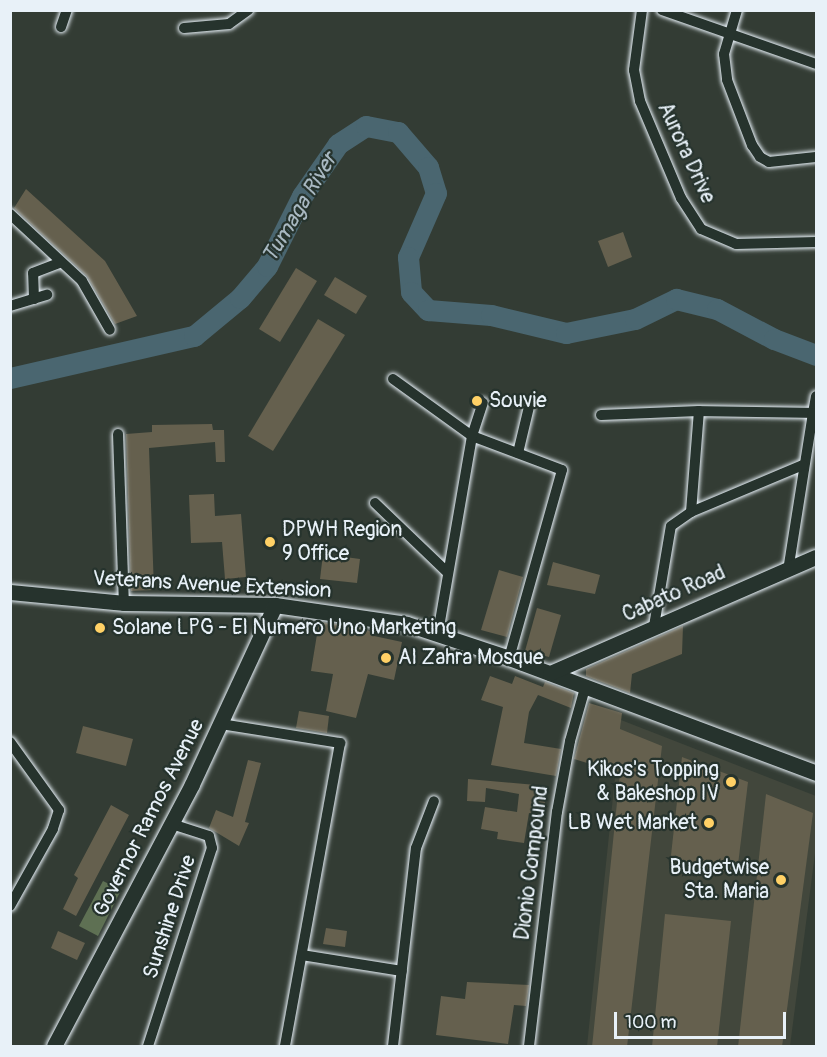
<!DOCTYPE html>
<html>
<head>
<meta charset="utf-8">
<style>
	body { margin:0 }
	#map { position:relative; width:827px; height:1057px; overflow:hidden; background:#333c34; font-family:Pangolin,sans-serif }
	div>[style] { position:absolute }
	[style*='--x'] { left:calc(var(--x)*1px); top:calc(var(--y)*1px); width:calc(var(--w)*1px); rotate:calc(var(--a)*1deg) }
	.built>* { inset:0; background:#42473c }
	.green>* { inset:0; background:#5e7053 }
	.river>* { height:21px; margin:-10.5px; padding:0 10.5px; transform-origin:10.5px; border-radius:10.5px; background:#4a6670 }
	.building>* { inset:0; background:#65604e }
	.roads { filter:drop-shadow(0 0 2px #e8f1f8) drop-shadow(0 0 2px #e8f1f8) }
	.street>* { height:10px; margin:-5px; padding:0 5px; transform-origin:5px; border-radius:5px; background:#26332d }
	.secondary>* { height:15px; margin:-7.5px; padding:0 7.5px; transform-origin:7.5px; border-radius:7.5px; background:#26332d }
	.dots>* { width:16px; height:16px; translate:-50% -50%; box-sizing:border-box; border:3px solid #26332d; border-radius:50% }
	span { translate:-50% -50%; white-space:nowrap; text-align:center; line-height:1.15; -webkit-text-stroke:4.5px #26332d; paint-order:stroke }
	.street-label { font-size:21px; color:#e8f1f8 }
	.poi-label { font-size:21px; color:#e8f1f8 }
	.left { translate:0 -50%; text-align:left }
	.right { translate:-100% -50%; text-align:right }
	.water-label { font-size:22px; color:#a9b9c2; font-style:italic }
	.frame { position:absolute; inset:0; border:12px solid #e8f1f8; pointer-events:none }
	.scale { position:absolute; left:614px; top:1012px; width:172px; height:27px; box-sizing:border-box; border:3px solid #e8f1f8; border-top:0; padding-left:8px; font-size:18px; line-height:21px; white-space:nowrap; color:#e8f1f8; -webkit-text-stroke:4px #26332d; paint-order:stroke }
</style>
</head>
<body>
<div id="map">
	<div class="built">
		<div style="clip-path:polygon(621px 720px,816px 796px,816px 846px,790px 1046px,587px 1046px)"></div>
	</div>
	<div class="green">
		<div style="clip-path:polygon(103px 881px,121px 890px,98px 936px,79px 926px)"></div>
	</div>
	<div class="river">
		<div style="--x:10;--y:378;--w:189;--a:-12.9"></div>
		<div style="--x:194;--y:336;--w:60;--a:-39.6"></div>
		<div style="--x:240;--y:298;--w:42;--a:-49.8"></div>
		<div style="--x:267;--y:266;--w:78;--a:-63.4"></div>
		<div style="--x:302;--y:196;--w:63;--a:-55.3"></div>
		<div style="--x:338;--y:144;--w:33;--a:-33"></div>
		<div style="--x:366;--y:126;--w:33;--a:11"></div>
		<div style="--x:398;--y:132;--w:46;--a:49.4"></div>
		<div style="--x:428;--y:167;--w:27;--a:73"></div>
		<div style="--x:436;--y:193;--w:70;--a:113.6"></div>
		<div style="--x:408;--y:257;--w:35;--a:85"></div>
		<div style="--x:411;--y:292;--w:25;--a:47"></div>
		<div style="--x:428;--y:310;--w:63;--a:4.5"></div>
		<div style="--x:491;--y:315;--w:77;--a:13.5"></div>
		<div style="--x:566;--y:333;--w:70;--a:-11.5"></div>
		<div style="--x:635;--y:319;--w:46;--a:-26"></div>
		<div style="--x:676;--y:299;--w:42;--a:13.7"></div>
		<div style="--x:717;--y:309;--w:64;--a:27.8"></div>
		<div style="--x:774;--y:339;--w:45;--a:20.9"></div>
	</div>
	<div class="building">
		<div style="clip-path:polygon(26px 189px,105px 261px,137px 316px,115px 324px,87px 276px,14px 208px)"></div>
		<div style="clip-path:polygon(623px 232px,632px 257px,608px 267px,598px 241px)"></div>
		<div style="clip-path:polygon(296px 268px,317px 281px,280px 342px,259px 329px)"></div>
		<div style="clip-path:polygon(335px 277px,367px 296px,356px 314px,324px 295px)"></div>
		<div style="clip-path:polygon(318px 319px,345px 335px,273px 451px,248px 436px)"></div>
		<div style="clip-path:polygon(212px 424px,213px 430px,224px 430px,225px 462px,216px 462px,215px 442px,149px 448px,154px 590px,131px 591px,126px 434px,152px 432px,152px 425px)"></div>
		<div style="clip-path:polygon(214px 494px,215px 516px,241px 514px,246px 577px,225px 579px,222px 542px,191px 543px,189px 495px)"></div>
		<div style="clip-path:polygon(323px 554px,360px 559px,357px 583px,320px 579px)"></div>
		<div style="clip-path:polygon(553px 562px,600px 575px,595px 594px,547px 585px)"></div>
		<div style="clip-path:polygon(499px 570px,523px 577px,507px 637px,481px 630px)"></div>
		<div style="clip-path:polygon(537px 608px,561px 615px,549px 657px,525px 651px)"></div>
		<div style="clip-path:polygon(319px 622px,355px 626px,375px 633px,374px 636px,402px 642px,394px 680px,368px 674px,356px 718px,326px 711px,333px 674px,311px 671px)"></div>
		<div style="clip-path:polygon(683px 626px,682px 654px,632px 674px,630px 693px,586px 676px,586px 669px)"></div>
		<div style="clip-path:polygon(490px 676px,512px 684px,515px 676px,543px 687px,545px 682px,574px 693px,571px 708px,538px 695px,529px 712px,524px 743px,561px 749px,556px 776px,491px 765px,503px 707px,481px 700px)"></div>
		<div style="clip-path:polygon(589px 703px,622px 713px,620px 729px,662px 746px,627px 1047px,592px 1047px,620px 773px,574px 759px)"></div>
		<div style="clip-path:polygon(299px 711px,329px 716px,327px 733px,296px 728px)"></div>
		<div style="clip-path:polygon(83px 726px,133px 739px,126px 766px,76px 753px)"></div>
		<div style="clip-path:polygon(682px 757px,748px 782px,737px 873px,670px 864px)"></div>
		<div style="clip-path:polygon(248px 760px,261px 763px,245px 822px,249px 823px,239px 846px,209px 828px,216px 810px,233px 817px)"></div>
		<div style="clip-path:polygon(468px 779px,536px 785px,535px 793px,546px 794px,543px 815px,529px 813px,524px 843px,497px 839px,498px 832px,481px 829px,485px 807px,517px 812px,519px 794px,486px 788px,485px 802px,467px 801px)"></div>
		<div style="clip-path:polygon(766px 794px,813px 813px,782px 1047px,738px 1047px)"></div>
		<div style="clip-path:polygon(111px 805px,129px 815px,76px 916px,63px 909px,78px 878px,74px 875px)"></div>
		<div style="clip-path:polygon(665px 914px,731px 921px,717px 1047px,652px 1047px)"></div>
		<div style="clip-path:polygon(326px 928px,347px 931px,345px 947px,323px 944px)"></div>
		<div style="clip-path:polygon(58px 931px,85px 943px,77px 960px,51px 948px)"></div>
		<div style="clip-path:polygon(467px 982px,529px 985px,526px 1006px,514px 1005px,508px 1044px,436px 1035px,441px 996px,465px 999px)"></div>
	</div>
	<div class="roads">
		<div class="street">
			<div style="--x:642;--y:10;--w:61;--a:97.6"></div>
			<div style="--x:634;--y:70;--w:32;--a:79"></div>
			<div style="--x:640;--y:101;--w:105;--a:67.1"></div>
			<div style="--x:681;--y:198;--w:37;--a:57"></div>
			<div style="--x:701;--y:229;--w:38;--a:23"></div>
			<div style="--x:736;--y:244;--w:80;--a:-1.4"></div>
			<div style="--x:662;--y:10;--w:163;--a:19.3"></div>
			<div style="--x:737;--y:10;--w:46;--a:106.5"></div>
			<div style="--x:724;--y:54;--w:26;--a:83"></div>
			<div style="--x:727;--y:80;--w:70;--a:69"></div>
			<div style="--x:752;--y:145;--w:14;--a:56"></div>
			<div style="--x:760;--y:157;--w:10;--a:29"></div>
			<div style="--x:769;--y:162;--w:47;--a:-6.1"></div>
			<div style="--x:61;--y:27;--w:18;--a:-71"></div>
			<div style="--x:184;--y:28;--w:45;--a:-5.1"></div>
			<div style="--x:229;--y:24;--w:24;--a:-36"></div>
			<div style="--x:10;--y:214;--w:98;--a:42.9"></div>
			<div style="--x:82;--y:281;--w:56;--a:60.3"></div>
			<div style="--x:34;--y:299;--w:26;--a:-92"></div>
			<div style="--x:33;--y:273;--w:30;--a:-21"></div>
			<div style="--x:10;--y:306;--w:39;--a:-17"></div>
			<div style="--x:393;--y:379;--w:97;--a:35.8"></div>
			<div style="--x:472;--y:436;--w:96;--a:20.7"></div>
			<div style="--x:562;--y:470;--w:195;--a:105.7"></div>
			<div style="--x:813;--y:413;--w:17;--a:-80"></div>
			<div style="--x:601;--y:415;--w:98;--a:-2.3"></div>
			<div style="--x:118;--y:434;--w:169;--a:88"></div>
			<div style="--x:518;--y:453;--w:47;--a:-76.6"></div>
			<div style="--x:375;--y:503;--w:101;--a:43.8"></div>
			<div style="--x:691;--y:512;--w:101;--a:-85.5"></div>
			<div style="--x:699;--y:411;--w:114;--a:1"></div>
			<div style="--x:813;--y:413;--w:154;--a:99"></div>
			<div style="--x:654;--y:626;--w:101;--a:-80.4"></div>
			<div style="--x:671;--y:526;--w:24;--a:-35"></div>
			<div style="--x:691;--y:512;--w:121;--a:-22.8"></div>
			<div style="--x:438;--y:633;--w:200;--a:-80.2"></div>
			<div style="--x:472;--y:436;--w:35;--a:-72"></div>
			<div style="--x:221;--y:724;--w:121;--a:9.1"></div>
			<div style="--x:340;--y:743;--w:308;--a:100.3"></div>
			<div style="--x:10;--y:742;--w:84;--a:54.2"></div>
			<div style="--x:59;--y:810;--w:20;--a:108"></div>
			<div style="--x:53;--y:829;--w:88;--a:119.2"></div>
			<div style="--x:302;--y:955;--w:101;--a:9.1"></div>
			<div style="--x:148;--y:1046;--w:208;--a:-72.1"></div>
			<div style="--x:212;--y:848;--w:12;--a:-104"></div>
			<div style="--x:209;--y:836;--w:40;--a:-162"></div>
			<div style="--x:393;--y:1046;--w:199;--a:-83.4"></div>
			<div style="--x:416;--y:848;--w:50;--a:-69"></div>
			<div style="--x:529;--y:1046;--w:236;--a:-83.2"></div>
			<div style="--x:557;--y:812;--w:72;--a:-79.6"></div>
			<div style="--x:570;--y:741;--w:55;--a:-74.2"></div>
		</div>
		<div class="secondary">
			<div style="--x:10;--y:592;--w:115;--a:5.5"></div>
			<div style="--x:124;--y:603;--w:151;--a:0.8"></div>
			<div style="--x:275;--y:605;--w:133;--a:8.2"></div>
			<div style="--x:407;--y:624;--w:108;--a:18.4"></div>
			<div style="--x:509;--y:658;--w:328;--a:20.5"></div>
			<div style="--x:550;--y:673;--w:290;--a:-23.6"></div>
			<div style="--x:54;--y:1046;--w:296;--a:-62.2"></div>
			<div style="--x:192;--y:784;--w:197;--a:-65.1"></div>
		</div>
	</div>
	<div class="dots">
		<div style="left:477px;top:401px;background:#ffd166"></div>
		<div style="left:270px;top:542px;background:#ffd166"></div>
		<div style="left:100px;top:628px;background:#ffd166"></div>
		<div style="left:386px;top:658px;background:#ffd166"></div>
		<div style="left:731px;top:782px;background:#ffd166"></div>
		<div style="left:709px;top:823px;background:#ffd166"></div>
		<div style="left:781px;top:880px;background:#ffd166"></div>
	</div>
	<div class="street-label">
		<span style="left:686px;top:153px;rotate:65deg">Aurora Drive</span>
		<span style="left:212px;top:585px;rotate:3deg">Veterans Avenue Extension</span>
		<span style="left:674px;top:594px;rotate:-24deg">Cabato Road</span>
		<span style="left:149px;top:818px;rotate:-63deg">Governor Ramos Avenue</span>
		<span style="left:532px;top:863px;rotate:-83deg">Dionio Compound</span>
		<span style="left:170px;top:917px;rotate:-72deg">Sunshine Drive</span>
	</div>
	<div class="poi-label">
		<span class="left" style="left:489px;top:401px">Souvie</span>
		<span class="left" style="left:282px;top:542px">DPWH Region<br>9 Office</span>
		<span class="left" style="left:112px;top:628px">Solane LPG - El Numero Uno Marketing</span>
		<span class="left" style="left:398px;top:658px">Al Zahra Mosque</span>
		<span class="right" style="left:719px;top:782px">Kikos's Topping<br>&amp; Bakeshop IV</span>
		<span class="right" style="left:697px;top:823px">LB Wet Market</span>
		<span class="right" style="left:769px;top:880px">Budgetwise<br>Sta. Maria</span>
	</div>
	<div class="water-label">
		<span style="left:300px;top:208px;rotate:-59deg">Tumaga River</span>
	</div>
	<div class="frame"></div>
	<div class="scale">100 m</div>
</div>
</body>
</html>
